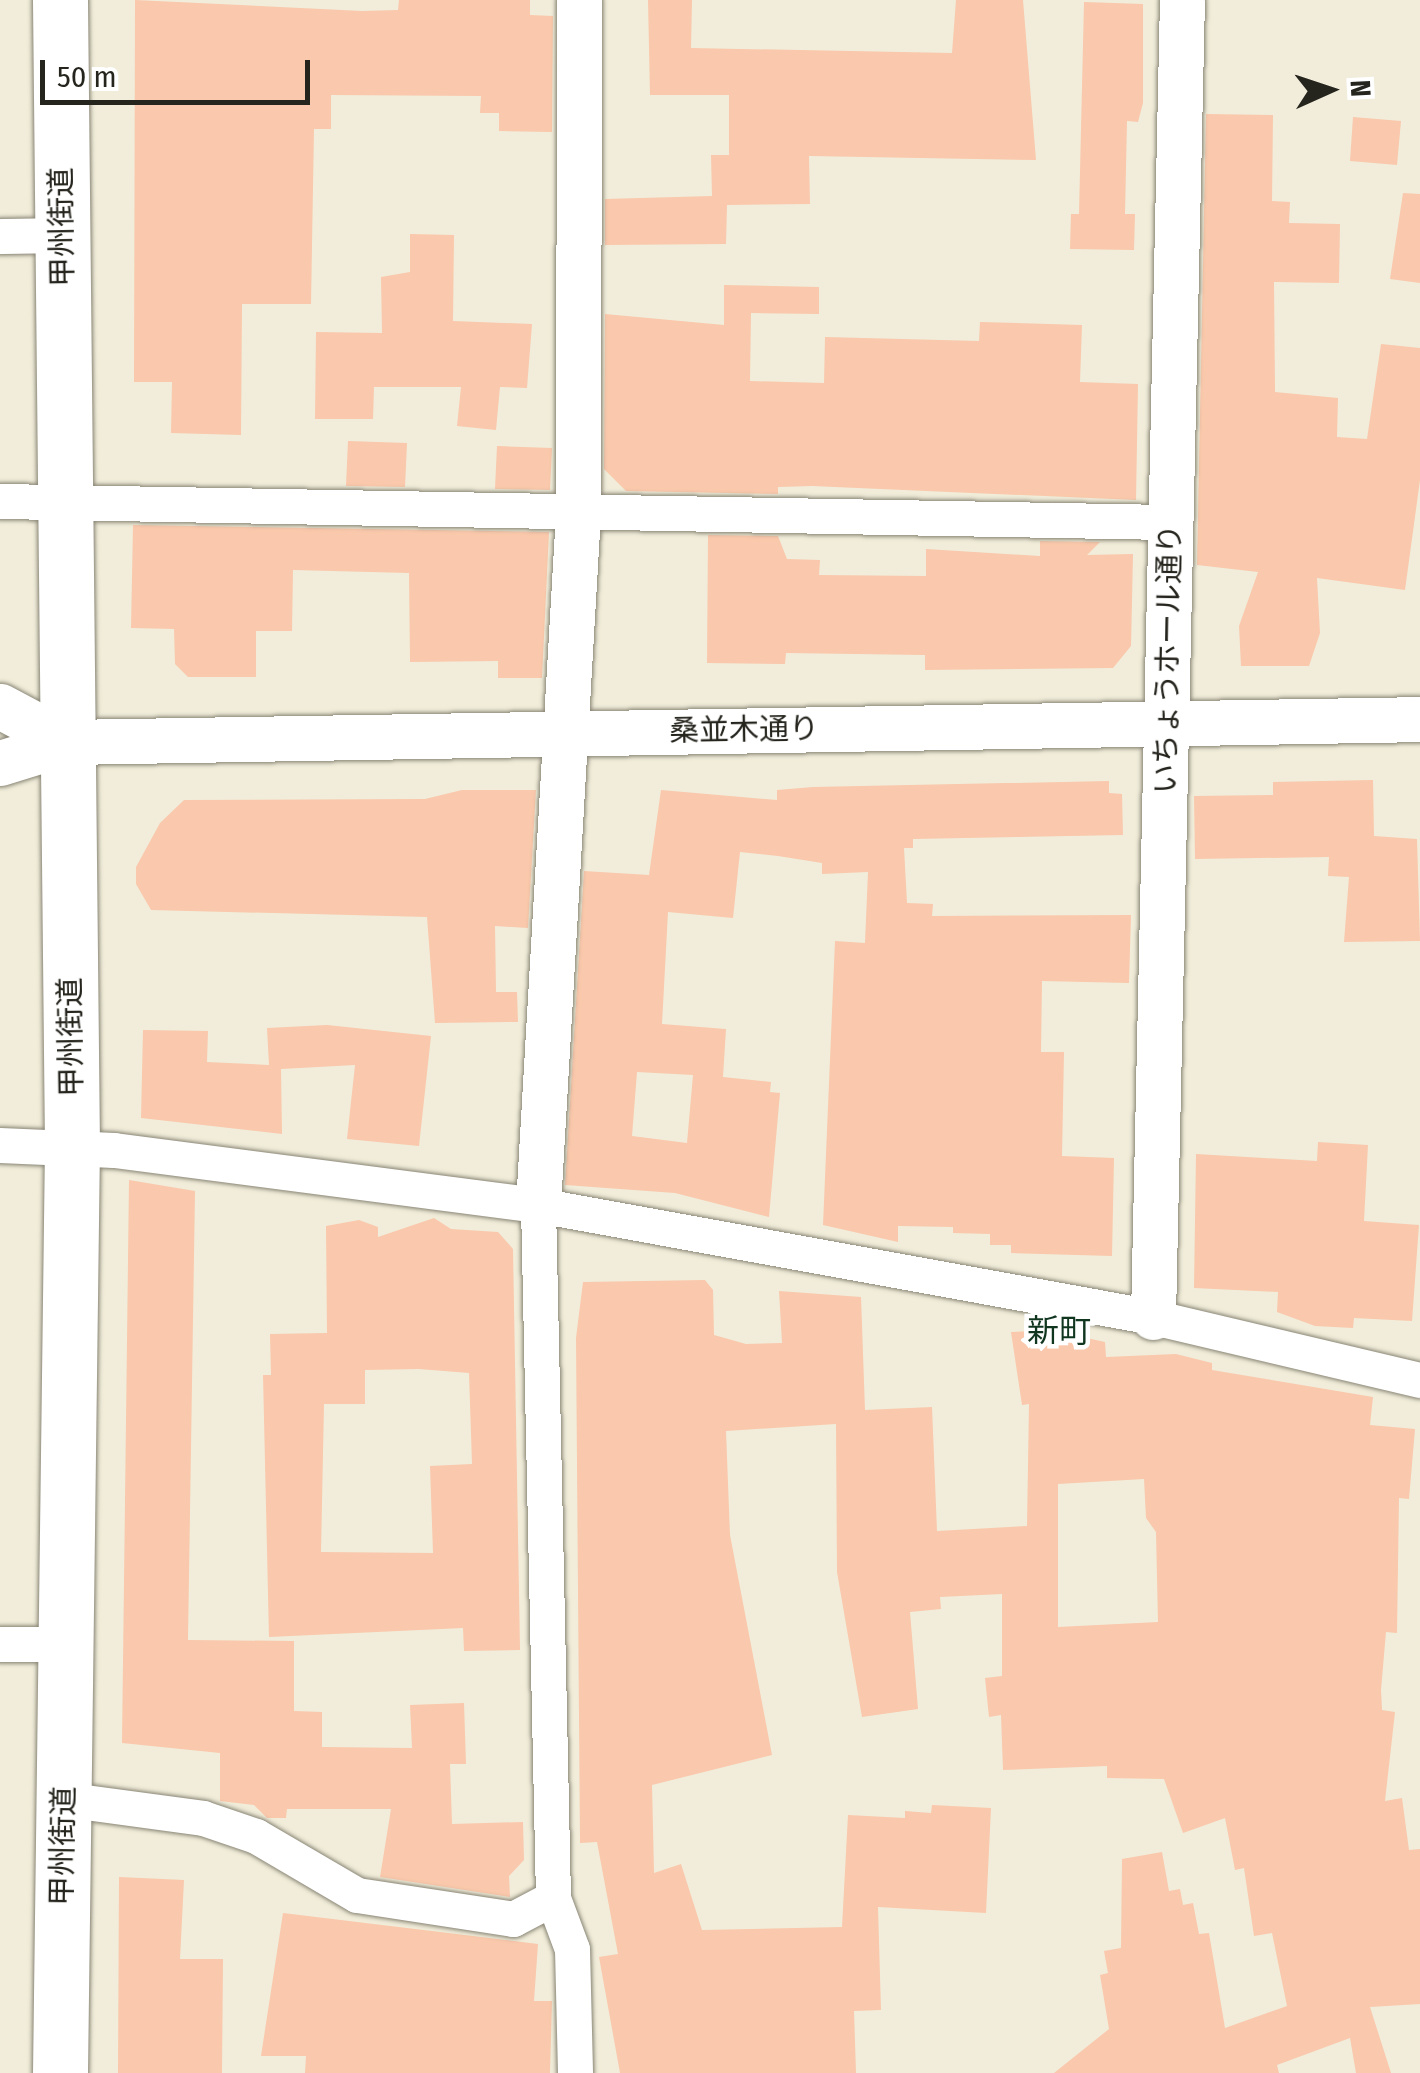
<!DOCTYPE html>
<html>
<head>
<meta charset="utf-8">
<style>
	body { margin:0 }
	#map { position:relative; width:1420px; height:2073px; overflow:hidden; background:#f1edda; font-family:"Fira Sans Condensed","Noto Sans JP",sans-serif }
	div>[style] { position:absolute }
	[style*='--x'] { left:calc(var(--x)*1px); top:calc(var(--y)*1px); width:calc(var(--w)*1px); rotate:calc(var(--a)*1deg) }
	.building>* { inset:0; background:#fac8ac }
	.roads { filter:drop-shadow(0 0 2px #898575) drop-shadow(0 0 2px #898575) }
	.minor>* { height:35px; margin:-17.5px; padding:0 17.5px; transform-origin:17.5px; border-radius:17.5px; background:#fff }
	.tertiary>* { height:45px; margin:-22.5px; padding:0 22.5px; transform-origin:22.5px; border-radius:22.5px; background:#fff }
	.trunk>* { height:55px; margin:-27.5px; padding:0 27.5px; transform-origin:27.5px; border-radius:27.5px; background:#fff }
	span { translate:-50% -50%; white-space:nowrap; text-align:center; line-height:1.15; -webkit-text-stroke:9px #fff; paint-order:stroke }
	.street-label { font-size:30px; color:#25241d }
	.neighbourhood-label { font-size:32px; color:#10361f }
	.north { position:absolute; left:1280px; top:40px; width:100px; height:100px; -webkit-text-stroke:8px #fff; paint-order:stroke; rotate:87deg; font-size:28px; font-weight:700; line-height:40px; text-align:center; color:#25241d }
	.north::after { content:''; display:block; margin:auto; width:35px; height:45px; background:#25241d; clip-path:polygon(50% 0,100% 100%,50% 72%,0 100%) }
	.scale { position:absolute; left:40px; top:60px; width:270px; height:45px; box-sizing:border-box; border:5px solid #25241d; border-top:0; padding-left:12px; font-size:30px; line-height:35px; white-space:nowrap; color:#25241d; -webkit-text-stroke:8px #fff; paint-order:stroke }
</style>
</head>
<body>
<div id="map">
	<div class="building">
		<div style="clip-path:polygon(135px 0,362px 11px,398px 10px,399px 0,530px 0,530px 15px,553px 16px,552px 132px,499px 131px,499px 113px,480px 113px,481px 96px,331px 95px,331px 129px,314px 129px,311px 304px,242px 304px,241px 435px,171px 433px,172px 382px,134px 382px)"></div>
		<div style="clip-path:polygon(648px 0,692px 0,691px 48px,952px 53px,956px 0,1023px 0,1036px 160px,809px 156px,810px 204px,727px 205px,726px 244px,605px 245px,605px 199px,712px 196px,711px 155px,729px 155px,729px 95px,650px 95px)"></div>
		<div style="clip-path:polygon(1084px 2px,1143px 4px,1143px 103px,1138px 122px,1127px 121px,1125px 214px,1135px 214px,1134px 250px,1070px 249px,1071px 214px,1079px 214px)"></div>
		<div style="clip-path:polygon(1206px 114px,1273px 115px,1272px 201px,1290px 202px,1289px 223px,1340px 224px,1339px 283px,1274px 282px,1275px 392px,1338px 398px,1337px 437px,1367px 439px,1381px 344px,1420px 348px,1420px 480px,1405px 590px,1317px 578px,1320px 633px,1309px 666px,1241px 666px,1239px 626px,1258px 572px,1197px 565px)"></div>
		<div style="clip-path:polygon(1353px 117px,1401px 121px,1397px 165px,1350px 161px)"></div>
		<div style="clip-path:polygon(1403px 193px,1420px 194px,1420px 283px,1390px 279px)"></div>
		<div style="clip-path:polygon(410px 234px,454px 235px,453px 321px,532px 324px,527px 388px,500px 387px,496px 430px,457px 426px,461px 387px,374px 387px,373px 419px,315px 419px,316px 332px,382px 333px,381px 277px,410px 272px)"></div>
		<div style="clip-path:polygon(724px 285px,819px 287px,819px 314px,751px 313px,750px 381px,824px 383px,825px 337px,979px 341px,980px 322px,1082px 325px,1080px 382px,1138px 384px,1136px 500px,812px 486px,778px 487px,778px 494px,626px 491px,604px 469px,605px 314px,724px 325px)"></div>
		<div style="clip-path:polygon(348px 441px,407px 443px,405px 487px,346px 486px)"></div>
		<div style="clip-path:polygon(497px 446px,552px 448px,550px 490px,495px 489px)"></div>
		<div style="clip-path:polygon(133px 525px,549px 532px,542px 678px,498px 678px,498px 661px,410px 662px,409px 573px,293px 570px,292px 631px,256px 631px,256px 677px,188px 677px,175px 664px,174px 629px,131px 628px)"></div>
		<div style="clip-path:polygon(708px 535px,778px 536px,787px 559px,820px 560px,819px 575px,926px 576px,926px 549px,1040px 556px,1040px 541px,1100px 542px,1087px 555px,1133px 554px,1131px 646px,1113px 668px,925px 670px,925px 655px,786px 653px,785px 664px,707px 663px)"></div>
		<div style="clip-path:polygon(1373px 780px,1374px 836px,1417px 839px,1420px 941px,1344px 942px,1349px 877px,1328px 876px,1329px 857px,1195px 859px,1194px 796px,1273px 795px,1273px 782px)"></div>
		<div style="clip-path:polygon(evenodd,1109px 781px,1109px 793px,1122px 794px,1123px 835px,913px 839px,913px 848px,904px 848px,907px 903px,933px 904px,932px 916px,1131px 915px,1129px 983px,1042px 981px,1041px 1052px,1064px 1052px,1062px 1156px,1114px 1158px,1112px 1256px,1011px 1253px,1011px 1245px,990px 1245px,990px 1234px,953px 1233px,953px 1227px,898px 1226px,898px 1242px,823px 1225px,835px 941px,865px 943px,868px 872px,822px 874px,822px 863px,778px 856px,740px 852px,733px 918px,668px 912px,662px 1024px,726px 1029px,723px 1077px,771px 1082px,770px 1092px,780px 1093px,769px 1217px,675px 1193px,565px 1185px,584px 871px,649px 875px,661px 790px,777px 800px,777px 790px,813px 787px,1109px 781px,637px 1072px,693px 1075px,687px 1143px,632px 1136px,637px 1072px)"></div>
		<div style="clip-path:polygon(462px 790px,536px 790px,528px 928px,495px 926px,496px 992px,517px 992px,518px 1022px,435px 1023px,427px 917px,151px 910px,136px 884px,136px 867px,160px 823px,184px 800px,425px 799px)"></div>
		<div style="clip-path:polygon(327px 1025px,431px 1036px,419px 1146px,347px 1139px,355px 1065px,281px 1069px,282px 1134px,141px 1118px,143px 1030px,208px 1031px,207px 1062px,269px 1065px,267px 1028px)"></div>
		<div style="clip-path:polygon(1318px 1142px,1368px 1145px,1364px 1221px,1419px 1225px,1412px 1321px,1354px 1318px,1353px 1328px,1315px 1326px,1277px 1312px,1278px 1292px,1194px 1288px,1196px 1154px,1317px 1161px)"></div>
		<div style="clip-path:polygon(129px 1180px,195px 1191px,188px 1640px,294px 1641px,294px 1711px,322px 1712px,322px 1747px,412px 1748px,410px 1705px,464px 1703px,466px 1764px,450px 1764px,452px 1824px,523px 1822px,524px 1860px,509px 1876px,510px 1897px,380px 1877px,391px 1809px,287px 1809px,286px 1818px,267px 1818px,254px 1805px,220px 1801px,220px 1753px,122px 1743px)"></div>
		<div style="clip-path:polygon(evenodd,434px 1218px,451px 1229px,498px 1232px,513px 1249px,520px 1650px,464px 1651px,463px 1628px,269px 1637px,263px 1375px,271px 1375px,270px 1334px,327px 1333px,326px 1226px,359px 1220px,378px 1227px,378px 1237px,434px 1218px,419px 1369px,469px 1373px,472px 1464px,430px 1466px,433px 1553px,321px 1552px,324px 1404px,365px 1404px,365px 1370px,419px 1369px)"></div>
		<div style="clip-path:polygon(evenodd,705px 1280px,713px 1290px,714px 1335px,746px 1344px,782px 1343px,779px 1291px,861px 1297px,865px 1410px,932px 1407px,937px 1531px,1027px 1526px,1029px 1404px,1022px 1405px,1011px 1332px,1050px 1330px,1105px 1342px,1106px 1357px,1176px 1354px,1212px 1363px,1212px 1370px,1373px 1397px,1370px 1425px,1415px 1429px,1409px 1499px,1399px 1498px,1397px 1633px,1386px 1632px,1381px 1690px,1382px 1710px,1395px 1712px,1385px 1801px,1402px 1798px,1409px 1850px,1420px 1849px,1420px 2004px,1370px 2007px,1391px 2073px,1356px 2073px,1350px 2038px,1277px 2065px,1279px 2073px,1054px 2073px,1109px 2029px,1100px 1975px,1108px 1973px,1104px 1951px,1121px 1948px,1122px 1859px,1162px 1852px,1169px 1891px,1180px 1889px,1183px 1905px,1193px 1903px,1199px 1934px,1209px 1933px,1225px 2028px,1287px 2006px,1272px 1933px,1254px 1936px,1244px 1868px,1235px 1870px,1225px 1818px,1183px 1833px,1164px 1779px,1107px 1778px,1107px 1766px,1003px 1770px,1001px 1715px,989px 1717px,985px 1678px,1002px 1676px,1002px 1594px,940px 1597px,941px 1609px,910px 1612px,918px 1709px,862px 1717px,837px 1572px,836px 1424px,726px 1431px,730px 1535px,772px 1755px,652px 1785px,654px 1873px,681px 1864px,702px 1930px,842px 1927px,848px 1815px,905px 1818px,905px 1811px,931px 1813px,932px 1805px,991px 1808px,986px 1913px,878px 1907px,881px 2010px,854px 2011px,856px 2073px,620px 2073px,599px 1957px,618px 1954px,597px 1842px,580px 1843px,576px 1338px,583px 1282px,705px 1280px,1144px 1479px,1146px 1518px,1156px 1532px,1158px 1622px,1058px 1627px,1058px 1484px,1144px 1479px)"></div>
		<div style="clip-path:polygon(119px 1877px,184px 1880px,180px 1959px,223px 1959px,222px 2073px,118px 2073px)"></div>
		<div style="clip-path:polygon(283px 1913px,538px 1944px,534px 2001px,552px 2001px,550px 2073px,305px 2073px,306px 2056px,261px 2056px)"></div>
	</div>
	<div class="roads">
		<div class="minor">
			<div style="--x:0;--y:236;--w:63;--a:-0.9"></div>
			<div style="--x:0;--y:501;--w:1171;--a:1.03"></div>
			<div style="--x:0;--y:1145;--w:114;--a:2.5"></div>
			<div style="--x:114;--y:1150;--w:428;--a:7.4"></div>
			<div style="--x:538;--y:1205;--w:625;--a:10.32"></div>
			<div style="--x:1153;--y:1317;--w:274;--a:13.3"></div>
			<div style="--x:538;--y:1205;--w:693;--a:88.76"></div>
			<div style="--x:553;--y:1898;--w:54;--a:69.6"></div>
			<div style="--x:572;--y:1949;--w:124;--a:88.6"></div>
			<div style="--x:0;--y:1644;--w:63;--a:0"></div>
			<div style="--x:63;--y:1799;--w:141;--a:7.7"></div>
			<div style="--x:203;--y:1818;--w:56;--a:18.8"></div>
			<div style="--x:256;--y:1836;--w:117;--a:30.3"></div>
			<div style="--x:357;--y:1895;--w:158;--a:8.7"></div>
			<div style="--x:513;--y:1919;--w:45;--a:-27.7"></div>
		</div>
		<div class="tertiary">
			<div style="--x:0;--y:706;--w:77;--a:27.9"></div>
			<div style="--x:0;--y:763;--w:71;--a:-17.2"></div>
			<div style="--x:68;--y:742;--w:1352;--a:-0.97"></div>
			<div style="--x:538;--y:1205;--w:693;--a:-86.69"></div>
			<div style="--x:578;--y:513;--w:513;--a:-89.89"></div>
			<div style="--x:1153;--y:1317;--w:1317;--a:-88.74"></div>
		</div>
		<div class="trunk">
			<div style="--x:60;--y:2073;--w:926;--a:-89.26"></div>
			<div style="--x:72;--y:1147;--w:1147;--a:-90.6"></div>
		</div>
	</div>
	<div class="street-label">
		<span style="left:62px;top:227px;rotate:-91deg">甲州街道</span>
		<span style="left:1168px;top:659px;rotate:-89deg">いちょうホール通り</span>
		<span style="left:744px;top:730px;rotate:-1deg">桑並木通り</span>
		<span style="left:71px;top:1037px;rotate:-91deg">甲州街道</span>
		<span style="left:63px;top:1846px;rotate:-89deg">甲州街道</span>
	</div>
	<div class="neighbourhood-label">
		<span style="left:1059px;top:1331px">新町</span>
	</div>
	<div class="north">N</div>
	<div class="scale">50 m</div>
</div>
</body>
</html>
